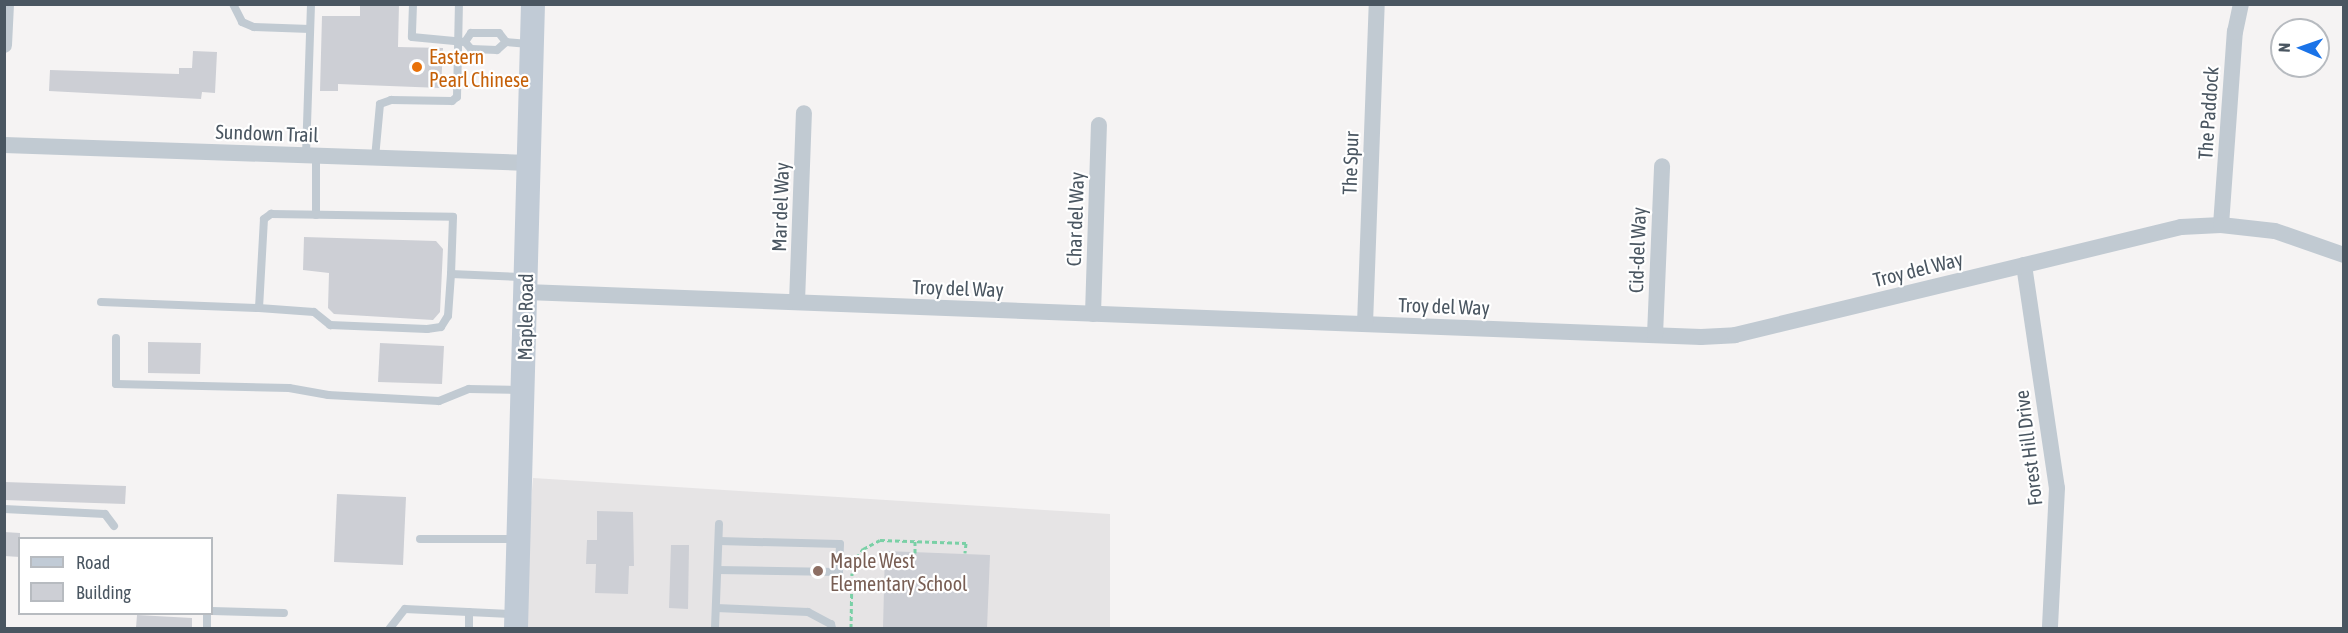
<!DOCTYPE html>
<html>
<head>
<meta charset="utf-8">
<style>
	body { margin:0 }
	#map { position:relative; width:2348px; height:633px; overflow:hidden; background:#f5f3f3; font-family:"Asap Condensed",sans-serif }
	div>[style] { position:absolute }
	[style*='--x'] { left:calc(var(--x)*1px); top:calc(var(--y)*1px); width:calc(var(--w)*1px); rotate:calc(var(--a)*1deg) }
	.education>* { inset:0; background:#e6e4e5 }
	.building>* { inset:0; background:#cdcfd5 }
	.path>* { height:3px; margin-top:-1.5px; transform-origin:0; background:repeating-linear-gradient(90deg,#7ad0a6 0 4.5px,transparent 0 7.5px) }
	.lane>* { height:8px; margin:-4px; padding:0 4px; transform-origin:4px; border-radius:4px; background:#c1cad2 }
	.street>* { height:16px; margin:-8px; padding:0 8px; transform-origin:8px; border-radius:8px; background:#c1cad2 }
	.secondary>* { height:24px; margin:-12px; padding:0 12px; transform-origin:12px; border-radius:12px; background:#c1cbd6 }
	.dots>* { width:16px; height:16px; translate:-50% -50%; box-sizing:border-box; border:3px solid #fff; border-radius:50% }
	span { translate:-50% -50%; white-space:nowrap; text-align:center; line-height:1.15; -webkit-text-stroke:4.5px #fff; paint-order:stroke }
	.food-label { font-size:20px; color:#c56008 }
	.left { translate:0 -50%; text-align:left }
	.street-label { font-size:20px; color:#4a5661 }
	.education-label { font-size:20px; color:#785e54 }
	.frame { position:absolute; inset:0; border:6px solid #4a5661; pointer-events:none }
	.legend { position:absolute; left:18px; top:537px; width:195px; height:78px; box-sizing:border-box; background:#fff; border:2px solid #b7bbc0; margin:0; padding:8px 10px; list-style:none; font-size:18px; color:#4a5661 }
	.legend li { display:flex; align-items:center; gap:12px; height:30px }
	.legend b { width:30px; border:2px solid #b7bbc0 }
	.north { position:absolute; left:2270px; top:18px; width:60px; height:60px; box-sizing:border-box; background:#fff; border:2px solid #b7bbc0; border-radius:50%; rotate:272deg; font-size:16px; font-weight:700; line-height:24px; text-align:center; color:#4a5661 }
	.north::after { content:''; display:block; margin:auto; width:21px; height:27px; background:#1a73e8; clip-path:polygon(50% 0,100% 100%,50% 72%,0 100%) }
</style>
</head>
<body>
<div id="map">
	<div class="education">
		<div style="clip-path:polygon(533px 478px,1110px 514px,1110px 628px,521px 628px)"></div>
	</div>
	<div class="building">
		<div style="clip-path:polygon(360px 4px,399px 4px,398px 47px,443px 48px,441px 88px,338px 84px,338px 91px,320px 91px,322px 16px,360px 16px)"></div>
		<div style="clip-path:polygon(193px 51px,217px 52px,215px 93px,202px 92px,201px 99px,49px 91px,50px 70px,179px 74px,179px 68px,192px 68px)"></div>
		<div style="clip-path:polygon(304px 237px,436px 241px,443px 249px,440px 312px,433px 320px,334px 314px,328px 308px,329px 273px,303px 270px)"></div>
		<div style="clip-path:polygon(148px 342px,201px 343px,200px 374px,148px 373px)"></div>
		<div style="clip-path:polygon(380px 343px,444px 346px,442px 384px,378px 382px)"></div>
		<div style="clip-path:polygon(4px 482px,126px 486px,125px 504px,4px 500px)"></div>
		<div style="clip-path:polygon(337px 494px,406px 497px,403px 565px,334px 562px)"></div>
		<div style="clip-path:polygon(597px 511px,633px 512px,634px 566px,629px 566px,628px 594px,595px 593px,596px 564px,586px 564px,587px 540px,597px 540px)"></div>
		<div style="clip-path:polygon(4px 532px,20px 533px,20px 557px,4px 556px)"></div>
		<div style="clip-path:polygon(671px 545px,689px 545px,688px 609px,669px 608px)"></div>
		<div style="clip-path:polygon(885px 551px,990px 555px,987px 628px,883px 628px)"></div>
		<div style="clip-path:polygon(137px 615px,192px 618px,192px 628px,136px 628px)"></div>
	</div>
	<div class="path">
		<div style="--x:915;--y:553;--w:12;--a:-90"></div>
		<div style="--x:852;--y:564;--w:19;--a:-54"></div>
		<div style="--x:863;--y:549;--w:19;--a:-28"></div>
		<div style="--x:880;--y:540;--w:86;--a:2"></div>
		<div style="--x:966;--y:543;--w:10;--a:96"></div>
		<div style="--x:851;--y:628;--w:55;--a:-89"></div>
	</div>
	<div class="lane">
		<div style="--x:233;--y:4;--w:20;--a:63"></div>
		<div style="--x:242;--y:22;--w:13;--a:23"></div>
		<div style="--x:254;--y:27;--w:56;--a:2"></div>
		<div style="--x:413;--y:4;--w:33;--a:92"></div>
		<div style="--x:412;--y:37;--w:53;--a:5.4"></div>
		<div style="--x:465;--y:42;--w:9;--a:49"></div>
		<div style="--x:471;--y:49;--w:26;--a:2"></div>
		<div style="--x:497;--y:50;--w:12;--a:-42"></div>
		<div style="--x:506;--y:42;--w:11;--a:-128"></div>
		<div style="--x:499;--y:33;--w:28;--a:180"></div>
		<div style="--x:471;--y:33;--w:11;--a:124"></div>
		<div style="--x:506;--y:42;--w:23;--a:5"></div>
		<div style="--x:306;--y:155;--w:151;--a:-88.1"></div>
		<div style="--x:375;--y:158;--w:54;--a:-84.7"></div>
		<div style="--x:380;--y:104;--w:12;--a:-20"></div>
		<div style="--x:391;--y:100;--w:61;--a:0.9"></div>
		<div style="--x:452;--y:101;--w:6;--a:-39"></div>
		<div style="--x:457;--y:97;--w:93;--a:-88.8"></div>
		<div style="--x:316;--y:215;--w:59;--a:-90"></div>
		<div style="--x:101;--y:302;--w:158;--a:2.2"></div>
		<div style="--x:259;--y:308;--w:55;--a:4.2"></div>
		<div style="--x:314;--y:312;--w:21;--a:39"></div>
		<div style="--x:330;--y:325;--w:97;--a:2.4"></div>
		<div style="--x:427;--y:329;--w:14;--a:-8"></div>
		<div style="--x:441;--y:327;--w:13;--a:-58"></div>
		<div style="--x:448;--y:316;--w:42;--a:-85.9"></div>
		<div style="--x:259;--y:308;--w:89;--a:-86.8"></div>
		<div style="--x:264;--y:219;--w:9;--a:-36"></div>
		<div style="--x:271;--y:214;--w:182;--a:0.9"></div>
		<div style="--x:453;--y:217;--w:57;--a:92"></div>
		<div style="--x:451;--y:274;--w:71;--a:2.4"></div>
		<div style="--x:116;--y:338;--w:46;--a:90"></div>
		<div style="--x:116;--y:384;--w:173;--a:1.3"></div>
		<div style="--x:289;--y:388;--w:40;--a:10"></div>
		<div style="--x:328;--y:395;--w:111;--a:3.1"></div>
		<div style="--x:439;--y:401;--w:32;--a:-22"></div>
		<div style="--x:469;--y:389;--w:51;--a:1.1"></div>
		<div style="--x:4;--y:509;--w:101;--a:2.8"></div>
		<div style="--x:105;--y:514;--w:15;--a:53"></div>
		<div style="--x:420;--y:539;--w:96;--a:0"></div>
		<div style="--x:718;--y:570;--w:121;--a:0.9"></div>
		<div style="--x:839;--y:572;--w:28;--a:-88"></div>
		<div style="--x:840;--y:544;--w:121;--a:-178.6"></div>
		<div style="--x:716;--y:608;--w:92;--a:2.5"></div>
		<div style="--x:808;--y:612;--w:26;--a:28"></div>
		<div style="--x:831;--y:624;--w:4;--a:76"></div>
		<div style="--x:212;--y:611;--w:72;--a:1.6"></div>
		<div style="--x:207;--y:628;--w:14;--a:-90"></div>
		<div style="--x:390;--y:628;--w:24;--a:-52"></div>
		<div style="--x:405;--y:609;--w:108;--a:2.7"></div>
		<div style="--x:469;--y:628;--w:16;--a:-90"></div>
		<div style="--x:715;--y:628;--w:104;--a:-87.8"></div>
	</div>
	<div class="street">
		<div style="--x:4;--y:45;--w:41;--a:-87.2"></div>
		<div style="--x:4;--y:145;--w:525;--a:1.96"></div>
		<div style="--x:2221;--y:225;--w:194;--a:-85.9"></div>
		<div style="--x:2235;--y:32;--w:29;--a:-78"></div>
		<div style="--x:2024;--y:265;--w:225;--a:81.6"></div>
		<div style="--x:2057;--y:488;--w:140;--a:92.9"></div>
		<div style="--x:526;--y:292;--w:1176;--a:2.19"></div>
		<div style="--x:1701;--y:337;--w:34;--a:-3"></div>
		<div style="--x:1735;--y:335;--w:459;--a:-13.6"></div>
		<div style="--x:2181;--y:227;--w:40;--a:-2.9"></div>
		<div style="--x:2221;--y:225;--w:54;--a:6.3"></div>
		<div style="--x:2275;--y:231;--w:73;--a:19.2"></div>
		<div style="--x:797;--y:302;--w:189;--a:-87.9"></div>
		<div style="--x:1093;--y:314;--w:189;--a:-88.2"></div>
		<div style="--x:1365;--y:324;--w:320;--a:-87.9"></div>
		<div style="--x:1655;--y:335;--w:169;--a:-87.6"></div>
	</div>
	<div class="secondary">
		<div style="--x:516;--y:628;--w:624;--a:-88.44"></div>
	</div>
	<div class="dots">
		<div style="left:417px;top:67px;background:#e8710a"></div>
		<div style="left:818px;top:571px;background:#8d6e63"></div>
	</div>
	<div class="food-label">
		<span class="left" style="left:429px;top:68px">Eastern<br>Pearl Chinese</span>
	</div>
	<div class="street-label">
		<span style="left:2208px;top:113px;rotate:-86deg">The Paddock</span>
		<span style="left:267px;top:133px;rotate:2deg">Sundown Trail</span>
		<span style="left:1350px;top:163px;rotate:-88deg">The Spur</span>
		<span style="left:780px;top:207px;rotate:-88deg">Mar del Way</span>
		<span style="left:1075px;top:219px;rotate:-88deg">Char del Way</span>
		<span style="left:1637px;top:250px;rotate:-88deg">Cid-del Way</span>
		<span style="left:1918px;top:269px;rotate:-14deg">Troy del Way</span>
		<span style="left:958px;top:288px;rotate:2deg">Troy del Way</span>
		<span style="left:1444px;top:306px;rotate:2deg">Troy del Way</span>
		<span style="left:525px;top:317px;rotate:-89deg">Maple Road</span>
		<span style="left:2028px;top:448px;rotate:-97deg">Forest Hill Drive</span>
	</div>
	<div class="education-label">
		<span class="left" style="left:830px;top:572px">Maple West<br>Elementary School</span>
	</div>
	<div class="frame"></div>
	<ul class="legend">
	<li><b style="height:8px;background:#c1cbd6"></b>Road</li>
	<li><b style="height:16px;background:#cdcfd5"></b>Building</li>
	</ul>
	<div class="north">N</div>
</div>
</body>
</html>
